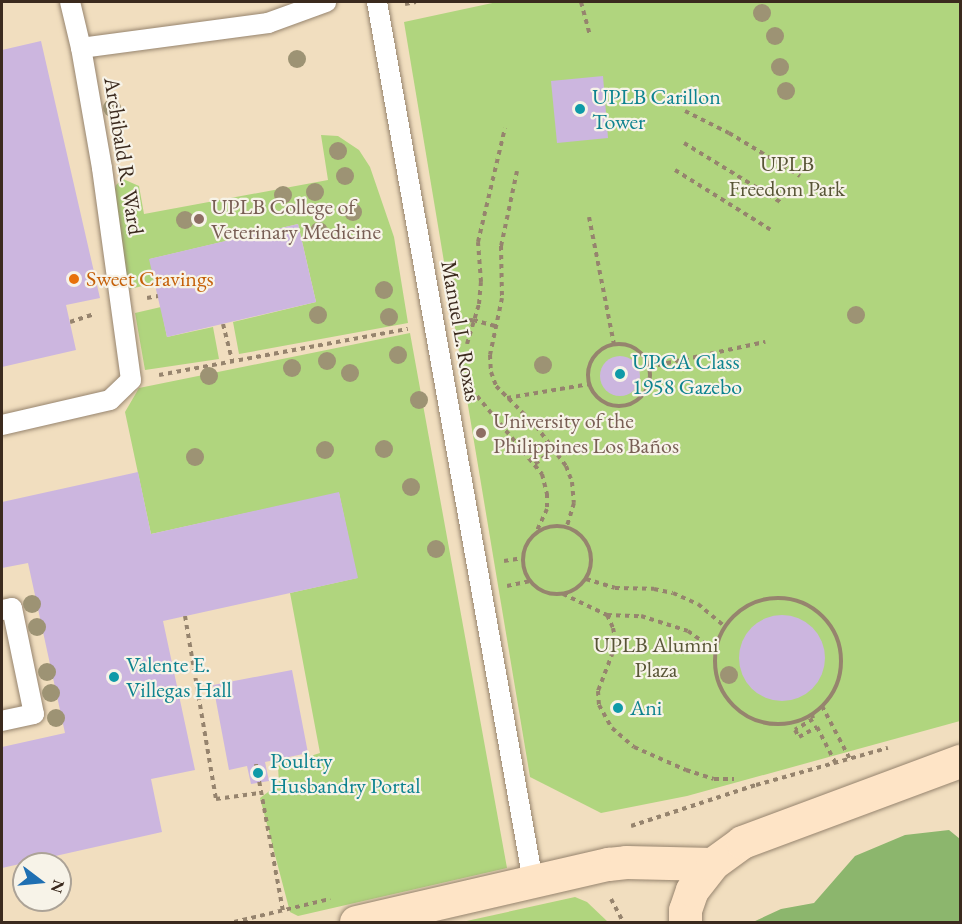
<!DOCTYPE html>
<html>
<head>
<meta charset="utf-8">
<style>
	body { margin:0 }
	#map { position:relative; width:962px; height:924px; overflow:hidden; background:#f1debf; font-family:"EB Garamond",serif }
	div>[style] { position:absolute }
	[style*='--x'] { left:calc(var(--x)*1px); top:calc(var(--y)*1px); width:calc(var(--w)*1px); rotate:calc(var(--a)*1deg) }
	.green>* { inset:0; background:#b0d57e }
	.forest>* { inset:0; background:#8cb66d }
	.building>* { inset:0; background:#ccb6df }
	.round { border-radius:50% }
	.path>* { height:4px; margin-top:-2px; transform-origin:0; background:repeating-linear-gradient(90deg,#96846e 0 4.5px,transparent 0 9px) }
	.path>.ring { margin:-2px; padding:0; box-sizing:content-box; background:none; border:4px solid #96846e; border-radius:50% }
	.roads { filter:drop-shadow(0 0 2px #96846e) drop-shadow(0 0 2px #96846e) }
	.lane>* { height:20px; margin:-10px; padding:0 10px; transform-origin:10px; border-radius:10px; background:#fff }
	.secondary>* { height:33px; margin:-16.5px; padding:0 16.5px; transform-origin:16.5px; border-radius:16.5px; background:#fee4c6 }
	.trees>* { width:18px; height:18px; margin:-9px; border-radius:50%; background:#9d9374 }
	.dots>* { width:16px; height:16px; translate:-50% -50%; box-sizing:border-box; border:3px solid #f7f3e8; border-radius:50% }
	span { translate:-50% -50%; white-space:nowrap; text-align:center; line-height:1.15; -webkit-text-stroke:4.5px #f7f3e8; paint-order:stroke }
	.culture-label { font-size:22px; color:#0d838f }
	.left { translate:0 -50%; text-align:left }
	.street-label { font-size:22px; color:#3b2a1e }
	.park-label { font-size:22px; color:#585536 }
	.education-label { font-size:22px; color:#785e54 }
	.food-label { font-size:22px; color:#c56008 }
	.frame { position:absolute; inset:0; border:3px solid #3b2a1e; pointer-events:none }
	.north { position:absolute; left:12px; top:852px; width:60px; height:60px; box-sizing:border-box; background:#f7f3e8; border:2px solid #aca397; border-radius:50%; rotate:106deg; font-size:16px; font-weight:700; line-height:24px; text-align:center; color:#3b2a1e }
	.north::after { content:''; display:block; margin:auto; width:21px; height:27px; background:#1f6fb2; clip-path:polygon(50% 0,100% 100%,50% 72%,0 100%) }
</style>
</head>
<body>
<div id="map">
	<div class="green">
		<div style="clip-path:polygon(497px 2px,960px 2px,960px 721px,687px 796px,601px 813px,530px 777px,404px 22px)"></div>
		<div style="clip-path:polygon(321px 135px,338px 136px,359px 150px,370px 167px,394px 237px,408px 323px,239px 354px,233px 322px,316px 302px,298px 224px,150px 259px,155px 283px,130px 289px,113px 219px,111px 201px,116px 185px,123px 179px,139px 186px,144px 214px,328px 180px)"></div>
		<div style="clip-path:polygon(161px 307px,167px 337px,213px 327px,219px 359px,145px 370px,135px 313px)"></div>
		<div style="clip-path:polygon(410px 333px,507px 868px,298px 916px,290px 912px,260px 798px,279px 784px,278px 766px,320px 753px,290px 593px,357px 578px,339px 493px,151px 534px,125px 412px,139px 388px)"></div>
		<div style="clip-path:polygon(575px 897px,587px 902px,608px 922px,462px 922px)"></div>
	</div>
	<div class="forest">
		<div style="clip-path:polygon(949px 830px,960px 839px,960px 922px,753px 922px,781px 909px,814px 903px,855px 856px,905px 835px)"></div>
	</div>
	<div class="building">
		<div style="clip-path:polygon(41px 41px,100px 298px,66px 305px,76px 350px,2px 367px,2px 50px)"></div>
		<div style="clip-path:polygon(603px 76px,608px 138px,557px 143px,551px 81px)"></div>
		<div style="clip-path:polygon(298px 224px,316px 302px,167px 337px,149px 259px)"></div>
		<div class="round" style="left:600px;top:356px;width:40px;height:40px"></div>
		<div style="clip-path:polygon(138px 472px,151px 534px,339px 492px,358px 578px,163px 621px,195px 770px,151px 779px,162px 832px,2px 868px,2px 747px,65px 733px,28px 563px,2px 568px,2px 502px)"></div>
		<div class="round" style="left:739px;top:615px;width:86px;height:86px"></div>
		<div style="clip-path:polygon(292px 670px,308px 753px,265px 762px,269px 781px,251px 784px,247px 766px,229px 770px,213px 685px)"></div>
	</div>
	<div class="path">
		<div style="--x:581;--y:2;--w:35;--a:75"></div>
		<div style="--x:405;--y:4;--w:11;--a:-10"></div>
		<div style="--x:685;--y:111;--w:49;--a:26.6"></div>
		<div style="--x:729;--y:133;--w:83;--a:31.2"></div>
		<div style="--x:684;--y:143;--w:115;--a:31.5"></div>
		<div style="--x:675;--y:170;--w:113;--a:32"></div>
		<div style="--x:517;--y:171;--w:77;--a:102"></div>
		<div style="--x:501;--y:246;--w:52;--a:88.9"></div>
		<div style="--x:502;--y:298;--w:58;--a:101.9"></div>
		<div style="--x:490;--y:355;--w:17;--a:87"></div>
		<div style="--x:491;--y:372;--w:15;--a:70"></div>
		<div style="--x:496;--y:386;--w:57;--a:45"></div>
		<div style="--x:536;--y:426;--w:50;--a:53.1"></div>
		<div style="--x:566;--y:466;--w:17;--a:69"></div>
		<div style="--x:572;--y:482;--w:21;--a:85"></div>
		<div style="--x:574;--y:503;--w:24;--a:107"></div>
		<div style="--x:589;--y:217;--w:129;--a:78.9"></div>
		<div style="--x:147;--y:298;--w:11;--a:-10"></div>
		<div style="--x:460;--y:321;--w:13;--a:-4"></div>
		<div style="--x:473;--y:320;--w:23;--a:15"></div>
		<div style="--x:70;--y:322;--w:25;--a:-18"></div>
		<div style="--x:223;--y:324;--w:38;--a:76"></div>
		<div style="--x:467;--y:344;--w:42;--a:-73.3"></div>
		<div style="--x:479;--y:304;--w:22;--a:-85"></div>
		<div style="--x:481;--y:282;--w:40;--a:-94.3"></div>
		<div style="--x:478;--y:242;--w:117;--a:-76.7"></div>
		<div class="ring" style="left:588px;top:344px;width:58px;height:58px"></div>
		<div style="--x:649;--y:367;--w:119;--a:-12.2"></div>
		<div style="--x:159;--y:375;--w:253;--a:-10.5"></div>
		<div style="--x:477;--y:396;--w:102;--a:50.2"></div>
		<div style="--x:542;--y:474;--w:21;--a:76"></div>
		<div style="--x:547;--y:494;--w:15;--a:90"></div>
		<div style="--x:547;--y:509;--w:23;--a:115"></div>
		<div style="--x:507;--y:398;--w:84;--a:-9.6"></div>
		<div style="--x:535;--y:464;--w:24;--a:-38"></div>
		<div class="ring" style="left:523px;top:526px;width:64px;height:64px"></div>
		<div style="--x:504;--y:561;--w:19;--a:-9"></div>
		<div style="--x:586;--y:579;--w:30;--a:17"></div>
		<div style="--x:615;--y:588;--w:39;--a:1"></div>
		<div style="--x:654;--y:589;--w:19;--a:12"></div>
		<div style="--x:673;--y:593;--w:27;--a:24"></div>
		<div style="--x:698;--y:604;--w:35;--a:40"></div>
		<div style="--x:507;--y:586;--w:24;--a:-12"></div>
		<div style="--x:563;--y:594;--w:49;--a:25.5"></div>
		<div style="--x:607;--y:615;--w:34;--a:2"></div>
		<div style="--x:641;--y:616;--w:49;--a:17.7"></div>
		<div style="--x:688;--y:631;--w:34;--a:36"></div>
		<div class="ring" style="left:715px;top:598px;width:122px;height:122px"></div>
		<div style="--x:607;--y:615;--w:14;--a:65"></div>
		<div style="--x:613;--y:628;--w:16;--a:79"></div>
		<div style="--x:616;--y:644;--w:50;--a:111"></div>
		<div style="--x:598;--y:691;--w:14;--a:86"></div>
		<div style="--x:599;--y:705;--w:26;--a:61"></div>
		<div style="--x:612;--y:728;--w:29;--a:41"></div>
		<div style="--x:634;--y:747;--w:57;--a:23.9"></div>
		<div style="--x:686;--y:770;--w:29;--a:18"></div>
		<div style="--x:714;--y:779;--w:20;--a:0"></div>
		<div style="--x:185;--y:616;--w:186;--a:80.4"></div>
		<div style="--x:216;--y:799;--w:44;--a:-7.8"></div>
		<div style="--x:822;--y:706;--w:60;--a:62.2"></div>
		<div style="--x:812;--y:714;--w:5;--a:79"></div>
		<div style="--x:813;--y:719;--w:21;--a:149"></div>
		<div style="--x:795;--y:730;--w:8;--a:60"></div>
		<div style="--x:799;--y:737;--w:21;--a:-29"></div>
		<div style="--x:817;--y:727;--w:42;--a:62.8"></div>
		<div style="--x:256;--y:764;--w:149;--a:79.6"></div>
		<div style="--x:631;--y:826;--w:132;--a:-18.2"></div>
		<div style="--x:756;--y:785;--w:137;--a:-15.7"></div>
		<div style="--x:611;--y:899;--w:26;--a:62"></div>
		<div style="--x:234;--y:922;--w:99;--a:-13.5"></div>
	</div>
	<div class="roads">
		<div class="lane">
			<div style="--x:377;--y:2;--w:893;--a:79.94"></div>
			<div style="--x:81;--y:48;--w:189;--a:-7.6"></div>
			<div style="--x:268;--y:23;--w:62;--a:-19.9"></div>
			<div style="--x:2;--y:425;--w:111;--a:-13"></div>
			<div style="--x:110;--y:400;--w:29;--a:-44"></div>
			<div style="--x:131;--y:380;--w:214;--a:-97.8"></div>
			<div style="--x:102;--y:168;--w:122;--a:-99.9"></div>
			<div style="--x:81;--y:48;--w:47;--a:-103.4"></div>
			<div style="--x:2;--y:610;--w:10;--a:-11"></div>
			<div style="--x:12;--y:608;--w:108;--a:78.3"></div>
			<div style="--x:34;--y:714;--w:33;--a:168"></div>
		</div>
		<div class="secondary">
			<div style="--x:356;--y:922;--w:259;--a:-13"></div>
			<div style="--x:608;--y:864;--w:18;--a:-6"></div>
			<div style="--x:626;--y:862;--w:86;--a:1.3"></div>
			<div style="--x:685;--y:922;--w:12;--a:-90"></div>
			<div style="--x:685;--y:910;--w:21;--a:-71"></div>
			<div style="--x:692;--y:890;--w:33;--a:-52"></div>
			<div style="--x:712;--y:864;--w:37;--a:-36"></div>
			<div style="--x:742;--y:842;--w:233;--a:-20.4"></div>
		</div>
	</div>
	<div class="trees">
		<div style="left:762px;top:13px"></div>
		<div style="left:775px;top:36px"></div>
		<div style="left:297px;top:59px"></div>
		<div style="left:780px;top:67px"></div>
		<div style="left:786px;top:91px"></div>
		<div style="left:112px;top:108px"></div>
		<div style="left:338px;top:151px"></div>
		<div style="left:345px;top:176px"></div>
		<div style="left:315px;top:192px"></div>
		<div style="left:283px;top:195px"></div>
		<div style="left:353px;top:212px"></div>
		<div style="left:185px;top:220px"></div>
		<div style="left:319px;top:231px"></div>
		<div style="left:384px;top:290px"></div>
		<div style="left:318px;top:315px"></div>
		<div style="left:856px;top:315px"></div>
		<div style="left:389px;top:317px"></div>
		<div style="left:398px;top:355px"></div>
		<div style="left:327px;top:361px"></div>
		<div style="left:543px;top:365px"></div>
		<div style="left:292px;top:368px"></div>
		<div style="left:350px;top:373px"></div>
		<div style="left:209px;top:376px"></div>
		<div style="left:419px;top:400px"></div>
		<div style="left:384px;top:449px"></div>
		<div style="left:325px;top:450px"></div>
		<div style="left:195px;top:457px"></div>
		<div style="left:411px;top:487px"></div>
		<div style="left:436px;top:549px"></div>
		<div style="left:32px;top:604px"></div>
		<div style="left:37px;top:627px"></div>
		<div style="left:47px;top:672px"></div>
		<div style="left:729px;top:675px"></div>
		<div style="left:51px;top:693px"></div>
		<div style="left:56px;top:718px"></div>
	</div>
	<div class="dots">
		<div style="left:580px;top:109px;background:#0f9aa8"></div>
		<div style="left:199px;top:219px;background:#8d6e63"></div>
		<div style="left:74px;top:279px;background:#e8710a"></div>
		<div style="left:620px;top:374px;background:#0f9aa8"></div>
		<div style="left:481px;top:433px;background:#8d6e63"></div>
		<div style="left:114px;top:677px;background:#0f9aa8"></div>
		<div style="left:618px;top:708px;background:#0f9aa8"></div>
		<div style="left:258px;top:773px;background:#0f9aa8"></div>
	</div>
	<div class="culture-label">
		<span class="left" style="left:592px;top:109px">UPLB Carillon<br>Tower</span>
		<span class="left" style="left:632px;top:374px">UPCA Class<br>1958 Gazebo</span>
		<span class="left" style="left:126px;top:677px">Valente E.<br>Villegas Hall</span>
		<span class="left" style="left:630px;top:708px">Ani</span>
		<span class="left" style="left:270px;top:773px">Poultry<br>Husbandry Portal</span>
	</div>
	<div class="street-label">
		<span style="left:124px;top:156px;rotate:81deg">Archibald R. Ward</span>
		<span style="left:461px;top:331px;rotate:80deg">Manuel L. Roxas</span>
	</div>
	<div class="park-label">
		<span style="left:787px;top:176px">UPLB<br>Freedom Park</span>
		<span style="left:656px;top:657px">UPLB Alumni<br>Plaza</span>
	</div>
	<div class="education-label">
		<span class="left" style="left:211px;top:219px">UPLB College of<br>Veterinary Medicine</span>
		<span class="left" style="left:493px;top:433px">University of the<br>Philippines Los Baños</span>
	</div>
	<div class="food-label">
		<span class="left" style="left:86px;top:279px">Sweet Cravings</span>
	</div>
	<div class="frame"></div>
	<div class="north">N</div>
</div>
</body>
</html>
